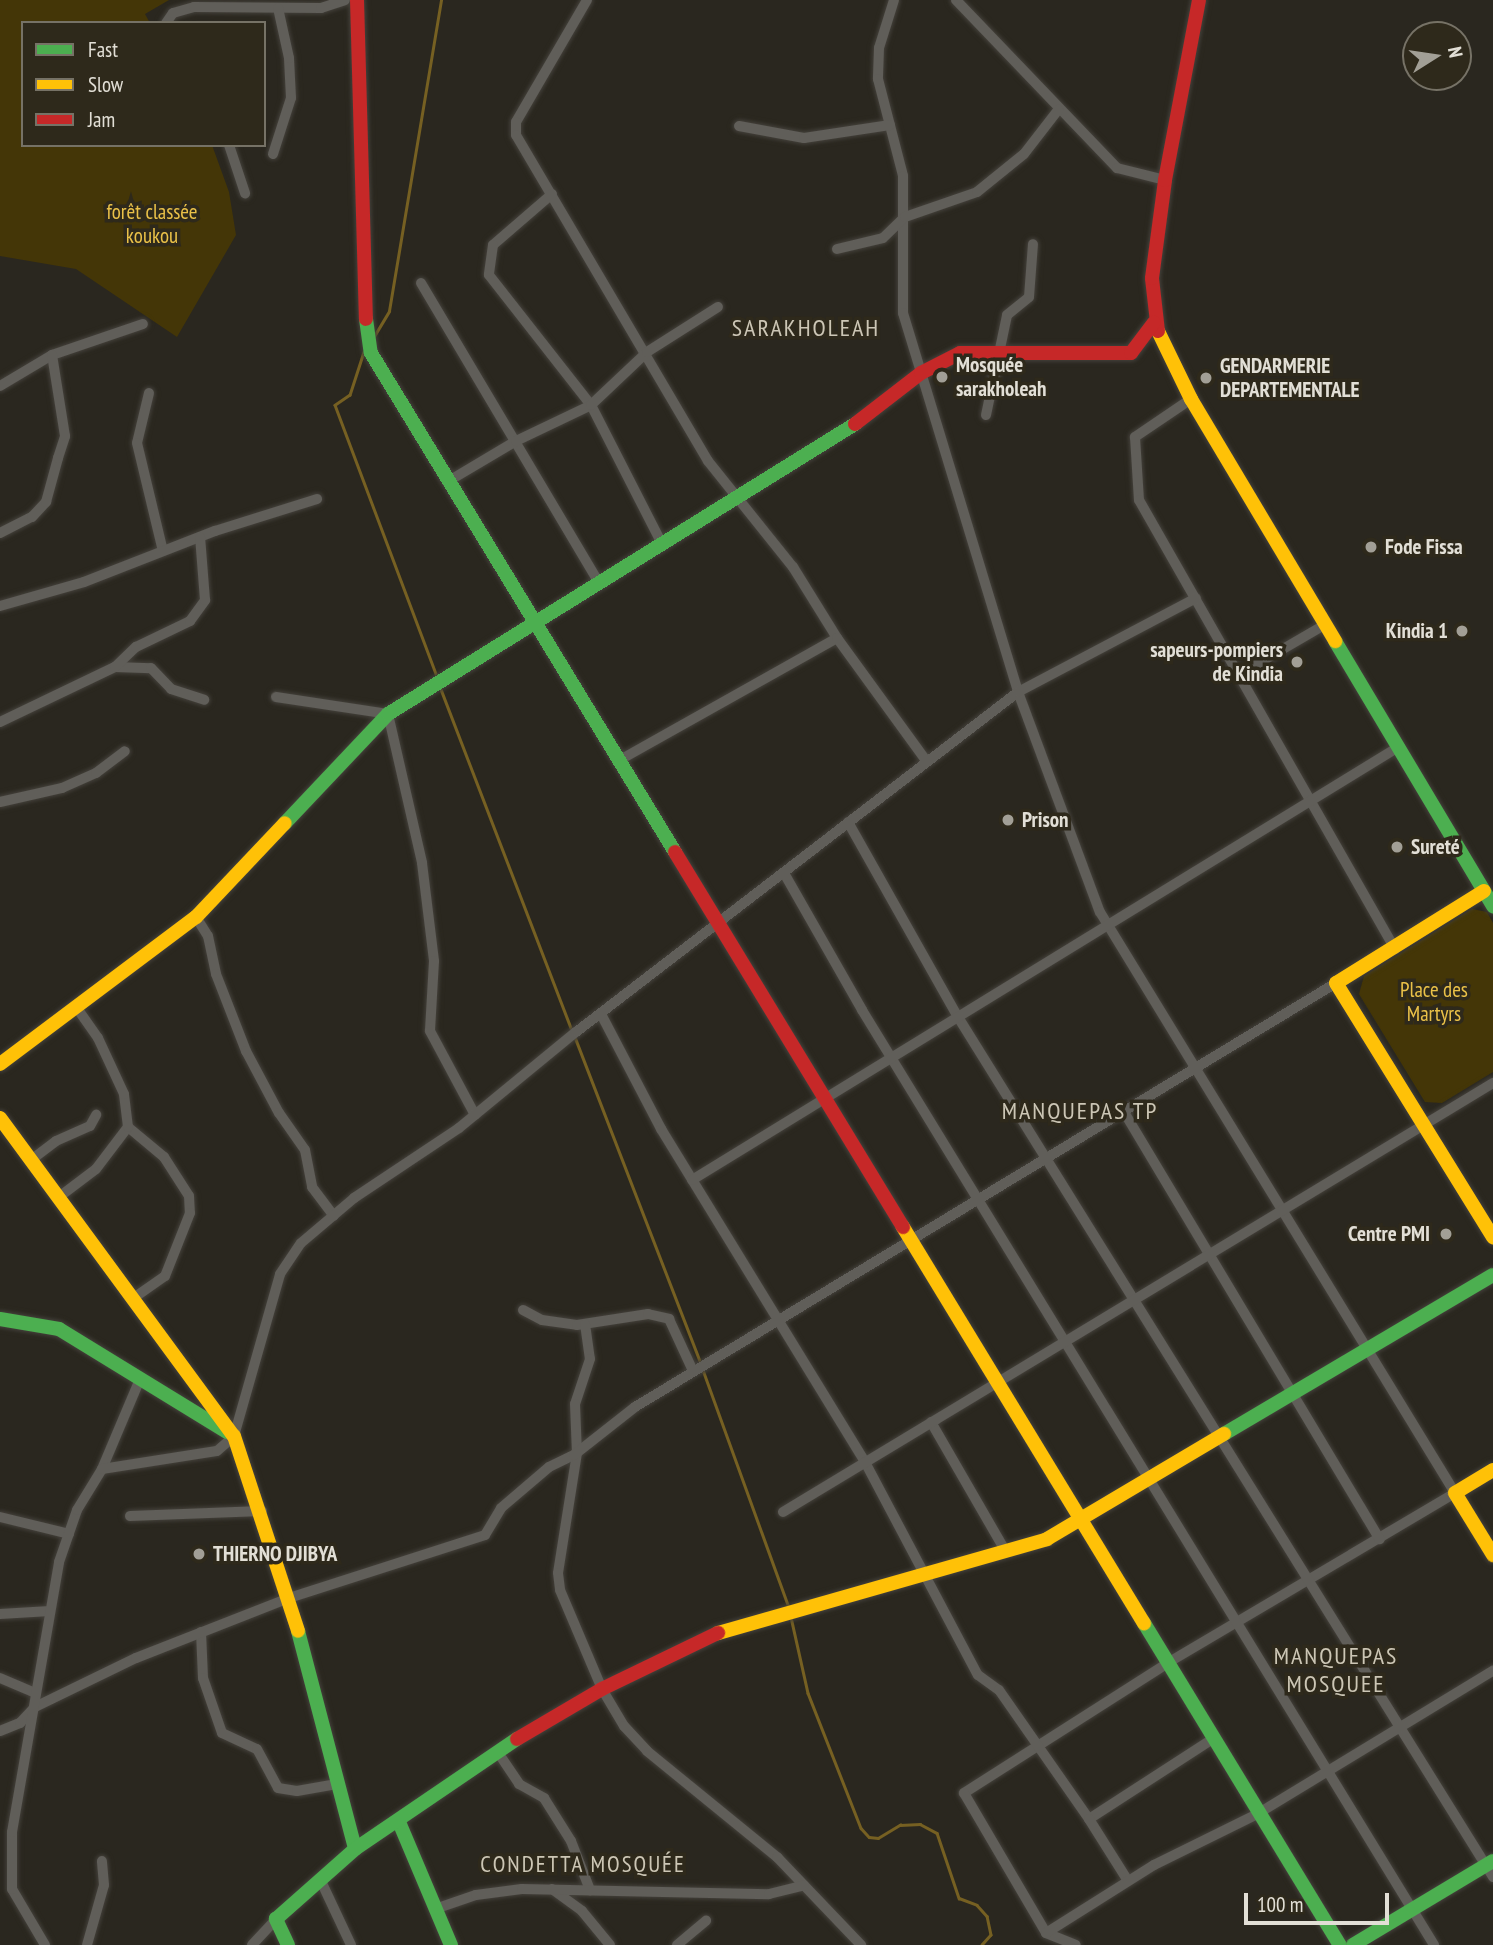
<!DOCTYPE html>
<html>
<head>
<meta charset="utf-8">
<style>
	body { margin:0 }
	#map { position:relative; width:1493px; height:1945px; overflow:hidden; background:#2a271f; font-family:"PT Sans Narrow",sans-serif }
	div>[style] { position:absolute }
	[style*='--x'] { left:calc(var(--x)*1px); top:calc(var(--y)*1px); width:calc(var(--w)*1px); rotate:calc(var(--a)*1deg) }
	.green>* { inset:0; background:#443607 }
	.stream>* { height:2.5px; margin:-1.25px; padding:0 1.25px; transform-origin:1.25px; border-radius:1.25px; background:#766022 }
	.roads { filter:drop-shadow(0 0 2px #44413b) drop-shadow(0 0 2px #44413b) }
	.street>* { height:10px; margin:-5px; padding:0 5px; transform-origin:5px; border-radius:5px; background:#605e59 }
	.fast>* { height:14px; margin:-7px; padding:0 7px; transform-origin:7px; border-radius:7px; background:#4caf50 }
	.slow>* { height:14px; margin:-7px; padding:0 7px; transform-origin:7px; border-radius:7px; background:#ffc107 }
	.jam>* { height:14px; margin:-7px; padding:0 7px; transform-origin:7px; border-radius:7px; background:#c62828 }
	.dots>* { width:19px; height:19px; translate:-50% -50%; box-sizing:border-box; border:4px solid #2e291b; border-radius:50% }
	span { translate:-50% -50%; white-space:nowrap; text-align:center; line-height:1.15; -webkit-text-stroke:7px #2e291b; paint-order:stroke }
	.park-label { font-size:21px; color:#eac148 }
	.poi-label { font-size:21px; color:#e2dfd6; font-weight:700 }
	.left { translate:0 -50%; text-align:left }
	.right { translate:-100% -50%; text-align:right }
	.neighbourhood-label { font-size:23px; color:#ccc6b5; letter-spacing:2px }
	.quarter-label { font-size:24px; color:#ccc6b5; letter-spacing:2px }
	.legend { position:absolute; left:21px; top:21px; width:245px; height:126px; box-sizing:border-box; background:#2e291b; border:2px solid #767266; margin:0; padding:9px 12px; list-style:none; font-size:21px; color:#e2dfd6 }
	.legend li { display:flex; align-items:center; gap:14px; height:35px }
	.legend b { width:35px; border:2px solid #767266 }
	.north { position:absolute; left:1402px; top:21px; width:70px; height:70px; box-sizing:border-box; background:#2e291b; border:2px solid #767266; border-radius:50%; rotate:78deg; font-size:19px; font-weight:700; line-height:28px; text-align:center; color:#e2dfd6 }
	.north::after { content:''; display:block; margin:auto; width:24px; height:32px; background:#a29f96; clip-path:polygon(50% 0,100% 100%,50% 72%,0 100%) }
	.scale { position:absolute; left:1244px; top:1893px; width:145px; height:32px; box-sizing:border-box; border:4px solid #e2dfd6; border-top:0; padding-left:9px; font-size:21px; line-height:24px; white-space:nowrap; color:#e2dfd6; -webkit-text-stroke:5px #2e291b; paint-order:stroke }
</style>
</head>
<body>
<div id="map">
	<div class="green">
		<div style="clip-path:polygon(0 0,169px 0,145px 14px,150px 23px,23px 23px,23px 145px,212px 145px,229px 192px,236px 235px,177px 337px,76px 269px,0 256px)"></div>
		<div style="clip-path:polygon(1472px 909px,1487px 912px,1493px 923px,1493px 1072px,1442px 1103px,1425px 1102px,1359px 994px,1364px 976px)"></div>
	</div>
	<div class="stream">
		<div style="--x:373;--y:338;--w:31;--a:-59"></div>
		<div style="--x:389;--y:311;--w:315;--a:-80.5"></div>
		<div style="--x:364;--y:352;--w:45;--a:108"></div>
		<div style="--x:350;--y:395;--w:18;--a:146"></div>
		<div style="--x:335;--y:405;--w:287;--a:69.4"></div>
		<div style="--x:439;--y:684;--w:372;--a:69"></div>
		<div style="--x:575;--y:1037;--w:350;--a:68.9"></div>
		<div style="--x:703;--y:1370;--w:252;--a:70.1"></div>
		<div style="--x:791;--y:1617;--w:78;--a:77.4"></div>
		<div style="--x:808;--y:1693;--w:145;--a:68.6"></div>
		<div style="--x:861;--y:1828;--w:12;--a:48"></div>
		<div style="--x:869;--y:1837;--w:9;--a:6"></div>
		<div style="--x:878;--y:1838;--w:26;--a:-31"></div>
		<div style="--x:900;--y:1825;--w:20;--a:-3"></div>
		<div style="--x:920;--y:1824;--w:19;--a:28"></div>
		<div style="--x:937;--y:1833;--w:69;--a:71.3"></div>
		<div style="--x:959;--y:1898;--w:19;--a:21"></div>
		<div style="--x:977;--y:1905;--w:15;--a:48"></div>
		<div style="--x:987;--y:1916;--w:19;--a:78"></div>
		<div style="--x:991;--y:1935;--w:13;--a:132"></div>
	</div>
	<div class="roads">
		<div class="street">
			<div style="--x:587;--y:0;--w:141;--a:120.2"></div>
			<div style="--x:516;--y:122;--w:13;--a:90"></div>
			<div style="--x:516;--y:135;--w:378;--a:59.5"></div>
			<div style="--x:708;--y:461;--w:136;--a:51.3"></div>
			<div style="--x:793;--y:567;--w:84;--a:58.2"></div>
			<div style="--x:894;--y:0;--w:50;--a:107.4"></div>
			<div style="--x:879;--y:48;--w:31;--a:92"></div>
			<div style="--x:878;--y:79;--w:100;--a:75.5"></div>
			<div style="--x:903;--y:176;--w:137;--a:90"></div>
			<div style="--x:903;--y:313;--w:396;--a:73.1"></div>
			<div style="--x:1018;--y:692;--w:235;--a:69.6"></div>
			<div style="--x:1100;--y:912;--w:681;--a:58.57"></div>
			<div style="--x:1455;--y:1493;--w:334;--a:149.4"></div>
			<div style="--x:1168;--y:1663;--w:242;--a:147.5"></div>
			<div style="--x:964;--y:1793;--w:162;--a:59.6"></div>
			<div style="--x:1046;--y:1933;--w:32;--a:22"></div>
			<div style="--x:956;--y:0;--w:233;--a:46.2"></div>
			<div style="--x:1117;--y:168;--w:49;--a:14"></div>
			<div style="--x:166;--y:23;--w:12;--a:-55"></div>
			<div style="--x:173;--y:13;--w:22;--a:-16"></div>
			<div style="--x:194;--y:7;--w:127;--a:0.5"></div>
			<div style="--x:321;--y:8;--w:25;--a:-18"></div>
			<div style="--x:739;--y:126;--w:66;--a:10.5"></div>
			<div style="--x:804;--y:138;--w:87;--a:-8.6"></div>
			<div style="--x:229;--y:145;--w:51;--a:71.6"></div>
			<div style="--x:273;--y:154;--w:59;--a:-72.2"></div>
			<div style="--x:291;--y:98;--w:40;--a:-92.9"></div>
			<div style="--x:289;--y:58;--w:51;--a:-102.4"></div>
			<div style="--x:552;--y:194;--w:78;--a:139.2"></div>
			<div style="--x:493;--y:245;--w:30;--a:98"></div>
			<div style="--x:489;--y:275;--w:165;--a:51.9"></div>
			<div style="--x:591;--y:405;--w:158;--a:62.9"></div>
			<div style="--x:837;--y:249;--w:47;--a:-13.4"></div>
			<div style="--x:883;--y:238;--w:30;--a:-44"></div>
			<div style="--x:905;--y:217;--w:76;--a:-19.1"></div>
			<div style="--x:977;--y:192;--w:60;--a:-39"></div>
			<div style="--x:1024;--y:154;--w:56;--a:-52.3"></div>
			<div style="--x:421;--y:283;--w:350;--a:59.3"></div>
			<div style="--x:0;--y:386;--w:61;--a:-30.8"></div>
			<div style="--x:52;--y:355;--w:96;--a:-18.8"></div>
			<div style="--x:149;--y:393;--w:51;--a:103.5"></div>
			<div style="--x:137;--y:443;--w:111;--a:76.5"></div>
			<div style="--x:1191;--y:399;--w:68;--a:145.8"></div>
			<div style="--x:1135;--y:437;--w:63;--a:86.4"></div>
			<div style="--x:1139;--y:500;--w:517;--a:60.31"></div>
			<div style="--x:986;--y:415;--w:102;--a:-78.1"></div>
			<div style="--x:1007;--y:315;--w:28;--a:-39"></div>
			<div style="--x:1029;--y:297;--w:53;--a:-85.7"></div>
			<div style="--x:447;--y:482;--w:80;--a:-30.7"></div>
			<div style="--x:516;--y:441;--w:83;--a:-25.6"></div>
			<div style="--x:591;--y:405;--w:77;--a:-43.4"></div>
			<div style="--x:647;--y:352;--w:84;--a:-32.4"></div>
			<div style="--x:0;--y:533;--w:36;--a:-27"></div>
			<div style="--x:32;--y:517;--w:21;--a:-47"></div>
			<div style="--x:46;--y:502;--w:46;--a:-74.7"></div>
			<div style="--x:58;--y:458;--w:23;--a:-72"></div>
			<div style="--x:65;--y:436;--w:82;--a:-99.1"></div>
			<div style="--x:0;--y:606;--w:87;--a:-15.9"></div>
			<div style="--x:84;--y:582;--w:141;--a:-21.3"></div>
			<div style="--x:215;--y:531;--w:107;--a:-17.4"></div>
			<div style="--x:115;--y:667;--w:36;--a:2"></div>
			<div style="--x:151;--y:668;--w:29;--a:46"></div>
			<div style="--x:171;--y:689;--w:35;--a:18"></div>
			<div style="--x:1240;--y:674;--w:99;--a:-30.2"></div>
			<div style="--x:276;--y:697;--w:113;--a:8.6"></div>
			<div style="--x:388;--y:714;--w:153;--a:77.1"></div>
			<div style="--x:422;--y:863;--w:99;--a:83"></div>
			<div style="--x:434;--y:961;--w:70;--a:93.3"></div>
			<div style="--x:430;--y:1031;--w:95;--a:61.8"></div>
			<div style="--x:0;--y:722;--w:127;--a:-25.6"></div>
			<div style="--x:115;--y:667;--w:29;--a:-44"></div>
			<div style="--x:136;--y:647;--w:60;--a:-25.7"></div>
			<div style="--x:190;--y:621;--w:26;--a:-54"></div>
			<div style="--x:205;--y:600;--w:63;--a:-94.5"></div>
			<div style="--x:618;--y:761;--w:251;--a:-29.3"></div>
			<div style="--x:837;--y:638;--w:153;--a:54"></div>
			<div style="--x:0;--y:802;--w:64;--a:-12.7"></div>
			<div style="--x:62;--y:788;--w:37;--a:-24"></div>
			<div style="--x:96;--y:773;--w:36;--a:-37"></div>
			<div style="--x:848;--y:822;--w:224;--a:60.6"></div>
			<div style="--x:958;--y:1017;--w:1013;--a:58.11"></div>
			<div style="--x:784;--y:873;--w:158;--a:60.3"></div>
			<div style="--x:862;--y:1010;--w:1096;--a:58.54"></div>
			<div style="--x:196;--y:917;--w:22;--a:58"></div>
			<div style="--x:208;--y:936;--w:39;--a:78"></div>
			<div style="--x:216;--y:974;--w:83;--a:68.7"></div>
			<div style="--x:246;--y:1051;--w:70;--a:62"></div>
			<div style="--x:279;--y:1113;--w:45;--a:54.9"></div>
			<div style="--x:305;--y:1150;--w:38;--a:79"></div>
			<div style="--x:312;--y:1187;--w:36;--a:53"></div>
			<div style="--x:601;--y:1014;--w:130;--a:62.4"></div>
			<div style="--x:661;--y:1129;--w:391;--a:58.5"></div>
			<div style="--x:865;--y:1462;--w:241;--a:62.1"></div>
			<div style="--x:978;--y:1675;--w:26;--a:36"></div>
			<div style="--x:999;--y:1690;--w:157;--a:55.1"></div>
			<div style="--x:1089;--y:1819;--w:149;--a:-32.9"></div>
			<div style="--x:1124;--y:1112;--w:498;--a:59.1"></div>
			<div style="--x:128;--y:1127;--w:47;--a:39.8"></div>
			<div style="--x:164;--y:1157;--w:46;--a:57.3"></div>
			<div style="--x:189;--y:1196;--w:17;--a:87"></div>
			<div style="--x:190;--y:1213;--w:68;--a:111.6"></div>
			<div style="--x:165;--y:1276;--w:39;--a:145"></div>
			<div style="--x:31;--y:1160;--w:31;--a:-37"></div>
			<div style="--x:56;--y:1141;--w:37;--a:-24"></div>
			<div style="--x:90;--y:1126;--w:13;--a:-61"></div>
			<div style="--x:692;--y:1180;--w:830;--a:-31.51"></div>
			<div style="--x:59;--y:1197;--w:46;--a:-37.1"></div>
			<div style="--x:96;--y:1169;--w:53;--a:-52.7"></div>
			<div style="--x:128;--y:1127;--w:33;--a:-97"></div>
			<div style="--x:124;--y:1094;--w:62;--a:-114.9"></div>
			<div style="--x:98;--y:1038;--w:39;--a:-125"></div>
			<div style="--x:523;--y:1310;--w:21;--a:28"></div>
			<div style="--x:542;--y:1320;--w:35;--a:8"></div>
			<div style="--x:577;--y:1325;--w:72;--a:-8.8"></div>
			<div style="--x:648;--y:1314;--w:22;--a:13"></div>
			<div style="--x:669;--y:1319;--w:57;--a:65.2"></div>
			<div style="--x:585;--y:1324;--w:35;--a:82"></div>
			<div style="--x:590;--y:1359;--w:47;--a:108.4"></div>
			<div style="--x:575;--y:1404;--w:49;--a:87.7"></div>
			<div style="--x:577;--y:1453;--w:121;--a:99"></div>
			<div style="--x:558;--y:1573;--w:17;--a:83"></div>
			<div style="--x:560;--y:1590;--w:108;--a:67"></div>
			<div style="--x:602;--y:1689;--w:43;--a:59.3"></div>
			<div style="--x:624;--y:1726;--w:34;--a:47"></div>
			<div style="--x:647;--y:1751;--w:168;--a:39.2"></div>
			<div style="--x:777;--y:1857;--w:122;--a:46.3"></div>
			<div style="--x:931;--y:1422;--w:150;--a:60"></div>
			<div style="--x:102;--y:1469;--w:98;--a:-67.1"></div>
			<div style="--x:783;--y:1512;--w:830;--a:-31.14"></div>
			<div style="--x:130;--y:1516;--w:132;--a:-2.2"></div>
			<div style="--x:0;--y:1517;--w:71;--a:13.8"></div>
			<div style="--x:0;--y:1614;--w:50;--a:-3.4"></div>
			<div style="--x:201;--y:1632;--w:46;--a:87.5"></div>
			<div style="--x:203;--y:1678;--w:58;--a:70.9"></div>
			<div style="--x:222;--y:1733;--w:38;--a:25"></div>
			<div style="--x:257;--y:1749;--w:44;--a:61.7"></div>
			<div style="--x:278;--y:1788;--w:19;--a:9"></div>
			<div style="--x:297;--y:1791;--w:39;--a:-10"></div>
			<div style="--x:0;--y:1678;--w:39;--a:23"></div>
			<div style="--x:0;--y:1731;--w:22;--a:-22"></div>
			<div style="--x:20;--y:1723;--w:22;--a:-47"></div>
			<div style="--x:35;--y:1707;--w:112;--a:-25.9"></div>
			<div style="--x:136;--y:1658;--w:164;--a:-21.4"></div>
			<div style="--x:289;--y:1598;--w:206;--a:-17.8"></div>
			<div style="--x:485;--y:1535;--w:31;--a:-59"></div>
			<div style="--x:501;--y:1508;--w:63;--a:-40.5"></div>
			<div style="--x:549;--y:1467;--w:28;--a:-26"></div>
			<div style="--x:574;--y:1455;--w:78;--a:-38.2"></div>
			<div style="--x:635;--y:1407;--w:819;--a:-31.17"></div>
			<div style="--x:497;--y:1751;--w:40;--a:56"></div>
			<div style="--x:519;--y:1784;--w:29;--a:29"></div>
			<div style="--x:544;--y:1798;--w:51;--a:57.9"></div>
			<div style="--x:571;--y:1841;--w:53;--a:68.8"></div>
			<div style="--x:1089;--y:1819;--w:73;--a:57.8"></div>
			<div style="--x:320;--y:1879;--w:73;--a:64.8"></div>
			<div style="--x:552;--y:1889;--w:37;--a:36"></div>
			<div style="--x:582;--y:1911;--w:44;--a:50.5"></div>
			<div style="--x:435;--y:1909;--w:43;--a:-18.9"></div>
			<div style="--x:476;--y:1895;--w:46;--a:-7.4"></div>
			<div style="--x:522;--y:1889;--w:247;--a:1.2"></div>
			<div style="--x:769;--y:1894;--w:36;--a:-14"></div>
			<div style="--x:1046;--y:1933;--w:128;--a:-32.2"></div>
			<div style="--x:1154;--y:1865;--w:117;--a:-26.3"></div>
			<div style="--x:1259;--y:1813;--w:274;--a:-31.3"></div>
			<div style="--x:45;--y:1945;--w:65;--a:-120.5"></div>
			<div style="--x:12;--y:1889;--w:57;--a:-90"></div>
			<div style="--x:12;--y:1832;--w:274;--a:-80.1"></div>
			<div style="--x:59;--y:1562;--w:55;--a:-70.9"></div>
			<div style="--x:77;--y:1510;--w:48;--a:-58.6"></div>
			<div style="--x:102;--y:1469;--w:116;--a:-8.9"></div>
			<div style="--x:217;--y:1451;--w:23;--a:-41"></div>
			<div style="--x:234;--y:1436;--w:168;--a:-74.1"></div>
			<div style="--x:280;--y:1274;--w:37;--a:-56"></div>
			<div style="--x:301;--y:1243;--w:70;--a:-40.3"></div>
			<div style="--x:354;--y:1198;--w:126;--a:-33.7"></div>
			<div style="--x:459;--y:1128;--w:151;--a:-39.4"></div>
			<div style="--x:576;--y:1032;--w:558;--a:-37.57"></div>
			<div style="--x:1018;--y:692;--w:201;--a:-27.8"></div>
			<div style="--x:87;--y:1945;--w:62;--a:-74.2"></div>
			<div style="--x:104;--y:1885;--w:24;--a:-95"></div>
			<div style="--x:252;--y:1945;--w:35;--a:-47"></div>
			<div style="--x:677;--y:1945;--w:38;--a:-40"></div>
		</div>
		<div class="fast">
			<div style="--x:366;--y:319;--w:34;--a:82"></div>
			<div style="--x:371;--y:353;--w:584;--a:58.65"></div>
			<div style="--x:1335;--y:641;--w:309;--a:59.2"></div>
			<div style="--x:285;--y:823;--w:150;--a:-46.6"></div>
			<div style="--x:388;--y:714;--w:550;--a:-31.84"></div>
			<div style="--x:0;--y:1319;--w:60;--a:9.6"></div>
			<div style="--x:59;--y:1329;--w:197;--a:31.5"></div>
			<div style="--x:1224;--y:1434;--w:312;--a:-30.6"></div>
			<div style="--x:1144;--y:1623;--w:377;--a:58.7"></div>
			<div style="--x:298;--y:1631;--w:225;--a:75.3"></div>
			<div style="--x:399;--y:1822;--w:134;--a:67.1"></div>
			<div style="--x:288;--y:1945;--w:29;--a:-115"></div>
			<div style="--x:276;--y:1919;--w:106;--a:-41.5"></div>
			<div style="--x:355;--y:1849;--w:196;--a:-34.2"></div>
			<div style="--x:1353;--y:1945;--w:163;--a:-31"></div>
		</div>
		<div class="slow">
			<div style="--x:1158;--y:331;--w:76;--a:64.1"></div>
			<div style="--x:1191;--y:399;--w:282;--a:59.2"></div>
			<div style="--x:1484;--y:891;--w:174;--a:148.1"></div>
			<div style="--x:1336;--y:983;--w:299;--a:58.3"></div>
			<div style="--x:0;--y:1064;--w:245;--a:-36.9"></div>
			<div style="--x:196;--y:917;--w:129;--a:-46.6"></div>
			<div style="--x:0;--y:1118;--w:395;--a:53.7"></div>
			<div style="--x:234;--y:1436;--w:205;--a:71.8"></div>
			<div style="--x:903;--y:1227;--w:464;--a:58.7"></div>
			<div style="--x:1493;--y:1470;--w:44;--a:148.8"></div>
			<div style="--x:1455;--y:1493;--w:73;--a:58.5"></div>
			<div style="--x:718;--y:1633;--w:342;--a:-15.9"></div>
			<div style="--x:1047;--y:1539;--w:206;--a:-30.7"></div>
		</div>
		<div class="jam">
			<div style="--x:357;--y:0;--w:319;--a:88.4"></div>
			<div style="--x:1158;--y:331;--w:53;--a:-96.5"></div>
			<div style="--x:1152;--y:278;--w:99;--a:-82.4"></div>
			<div style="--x:1165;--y:180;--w:183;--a:-79.3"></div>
			<div style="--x:855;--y:424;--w:83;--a:-37.7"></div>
			<div style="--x:921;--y:373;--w:44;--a:-27.1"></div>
			<div style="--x:960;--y:353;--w:171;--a:0"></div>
			<div style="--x:1131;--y:353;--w:38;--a:-53"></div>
			<div style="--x:675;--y:852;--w:439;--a:58.7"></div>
			<div style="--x:517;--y:1739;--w:99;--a:-30.5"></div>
			<div style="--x:602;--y:1689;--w:129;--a:-25.8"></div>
		</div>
	</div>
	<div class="dots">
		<div style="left:942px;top:377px;background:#a29f96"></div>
		<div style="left:1206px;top:378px;background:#a29f96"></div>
		<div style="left:1371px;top:547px;background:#a29f96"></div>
		<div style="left:1462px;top:631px;background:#a29f96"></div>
		<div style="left:1297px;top:662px;background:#a29f96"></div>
		<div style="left:1008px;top:820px;background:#a29f96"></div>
		<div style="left:1397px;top:847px;background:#a29f96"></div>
		<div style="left:1446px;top:1234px;background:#a29f96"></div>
		<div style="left:199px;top:1554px;background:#a29f96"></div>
	</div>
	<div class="park-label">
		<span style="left:152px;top:224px">forêt classée<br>koukou</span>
		<span style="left:1434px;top:1002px">Place des<br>Martyrs</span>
	</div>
	<div class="poi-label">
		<span class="left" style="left:956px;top:377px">Mosquée<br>sarakholeah</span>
		<span class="left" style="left:1220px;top:378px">GENDARMERIE<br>DEPARTEMENTALE</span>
		<span class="left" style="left:1385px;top:547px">Fode Fissa</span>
		<span class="right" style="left:1448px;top:631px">Kindia 1</span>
		<span class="right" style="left:1283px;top:662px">sapeurs-pompiers<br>de Kindia</span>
		<span class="left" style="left:1022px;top:820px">Prison</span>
		<span class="left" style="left:1411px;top:847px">Sureté</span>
		<span class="right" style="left:1430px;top:1234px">Centre PMI</span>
		<span class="left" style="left:213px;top:1554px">THIERNO DJIBYA</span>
	</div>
	<div class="neighbourhood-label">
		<span style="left:583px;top:1864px">СONDETTA MOSQUÉE</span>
	</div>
	<div class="quarter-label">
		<span style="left:806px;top:328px">SARAKHOLEAH</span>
		<span style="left:1080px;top:1111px">MANQUEPAS TP</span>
		<span style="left:1336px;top:1670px">MANQUEPAS<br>MOSQUEE</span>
	</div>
	<ul class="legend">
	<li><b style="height:9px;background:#4caf50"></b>Fast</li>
	<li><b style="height:9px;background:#ffc107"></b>Slow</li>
	<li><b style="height:9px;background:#c62828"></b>Jam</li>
	</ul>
	<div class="north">N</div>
	<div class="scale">100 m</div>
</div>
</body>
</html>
